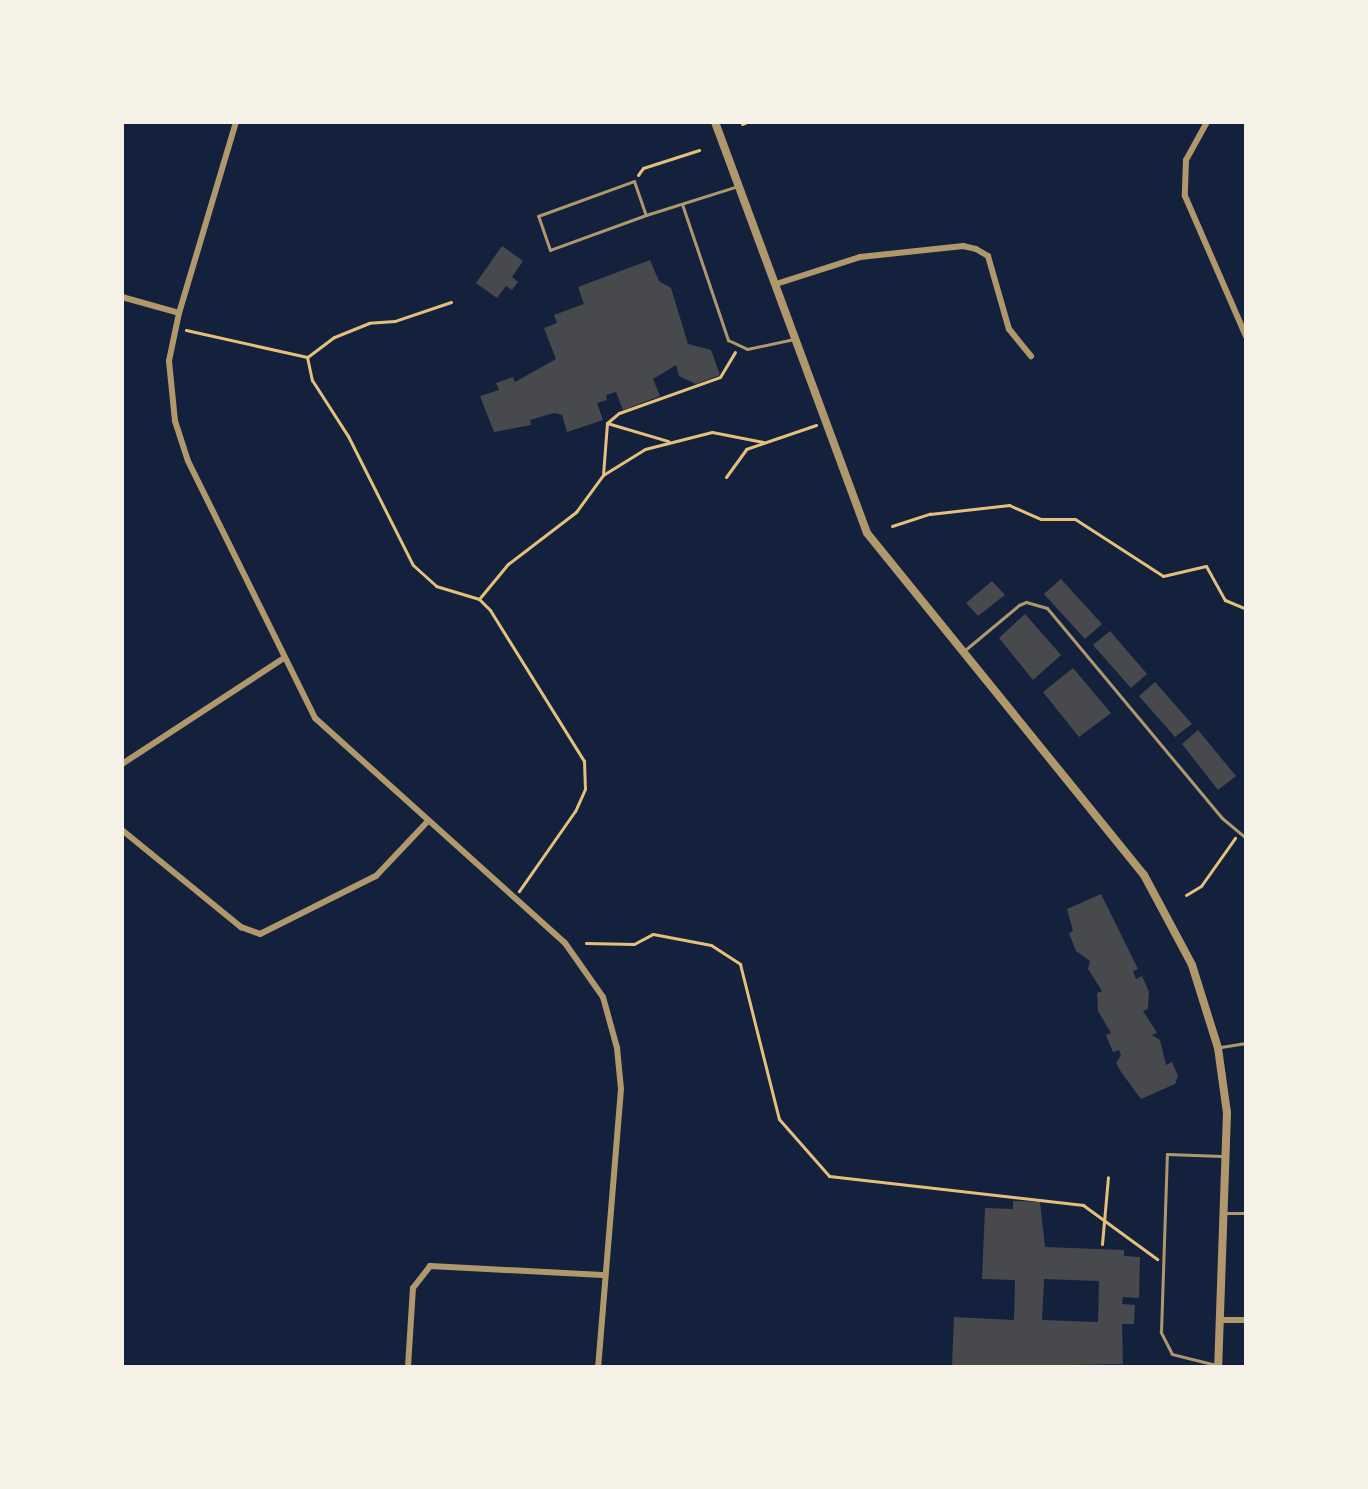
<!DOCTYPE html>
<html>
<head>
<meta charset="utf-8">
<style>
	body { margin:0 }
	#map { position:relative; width:1368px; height:1489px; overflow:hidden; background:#14213d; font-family:"Roboto Serif",serif }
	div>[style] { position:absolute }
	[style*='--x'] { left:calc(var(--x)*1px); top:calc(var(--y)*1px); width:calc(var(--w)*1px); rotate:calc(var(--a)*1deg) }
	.building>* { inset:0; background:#48494c }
	.path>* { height:3px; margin:-1.5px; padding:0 1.5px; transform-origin:1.5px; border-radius:1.5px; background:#e5c07b }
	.service>* { height:3px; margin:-1.5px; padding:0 1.5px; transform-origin:1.5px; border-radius:1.5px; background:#b1986c }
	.minor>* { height:6px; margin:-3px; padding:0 3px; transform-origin:3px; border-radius:3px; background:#b1986c }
	.tertiary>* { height:8px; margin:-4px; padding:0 4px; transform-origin:4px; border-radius:4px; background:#b1986c }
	span { translate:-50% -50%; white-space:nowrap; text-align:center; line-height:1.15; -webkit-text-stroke:8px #f6f1e7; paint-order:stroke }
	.frame { position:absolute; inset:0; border:124px solid #f6f1e7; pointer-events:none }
</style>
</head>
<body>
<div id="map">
	<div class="building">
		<div style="clip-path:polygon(502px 246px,523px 261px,512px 277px,518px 282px,512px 290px,506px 286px,497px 298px,476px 283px)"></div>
		<div style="clip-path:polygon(650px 260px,659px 281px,671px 288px,688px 344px,711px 350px,720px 375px,696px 384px,679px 376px,676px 365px,653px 379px,660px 396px,623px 410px,616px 392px,606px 395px,607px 400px,597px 403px,603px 420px,567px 432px,562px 415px,554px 413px,530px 420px,531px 425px,494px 432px,480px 396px,499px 390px,496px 383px,513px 377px,515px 382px,556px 359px,544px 328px,557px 323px,554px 315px,584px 304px,578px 287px)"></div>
		<div style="clip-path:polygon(1061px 579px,1102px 624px,1085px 639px,1044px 594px)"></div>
		<div style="clip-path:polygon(992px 581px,1005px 595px,978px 616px,966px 603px)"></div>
		<div style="clip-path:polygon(1025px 614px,1061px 655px,1033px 680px,999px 638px)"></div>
		<div style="clip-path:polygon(1110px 631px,1147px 674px,1131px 688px,1093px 645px)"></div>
		<div style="clip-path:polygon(1073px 668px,1111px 713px,1079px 737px,1043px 692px)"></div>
		<div style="clip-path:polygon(1155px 682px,1192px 724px,1175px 737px,1139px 696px)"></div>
		<div style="clip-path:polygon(1198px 730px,1236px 776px,1218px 790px,1182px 744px)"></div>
		<div style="clip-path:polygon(1101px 894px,1138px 969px,1133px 971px,1136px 979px,1142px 976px,1149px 992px,1148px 1009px,1143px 1011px,1157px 1033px,1152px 1035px,1160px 1040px,1166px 1065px,1172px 1062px,1178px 1076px,1175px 1084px,1141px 1099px,1121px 1072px,1116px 1063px,1121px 1055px,1119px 1050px,1113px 1052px,1106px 1035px,1111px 1033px,1098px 1011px,1097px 993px,1102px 991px,1088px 969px,1090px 961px,1076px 951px,1069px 933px,1073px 931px,1067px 909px)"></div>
		<div style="clip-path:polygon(evenodd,1013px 1201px,1040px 1202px,1045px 1247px,1124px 1250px,1124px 1256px,1140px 1257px,1139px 1298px,1123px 1297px,1122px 1304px,1135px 1305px,1134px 1324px,1122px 1324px,1123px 1364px,952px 1367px,954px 1317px,1014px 1320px,1015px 1280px,982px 1279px,985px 1208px,1013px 1209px,1013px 1201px,1044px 1279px,1099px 1281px,1098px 1322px,1042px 1320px,1044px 1279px)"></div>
	</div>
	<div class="path">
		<div style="--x:742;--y:124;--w:5;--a:-22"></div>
		<div style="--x:638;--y:175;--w:9;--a:-54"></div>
		<div style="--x:643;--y:168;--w:59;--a:-17.8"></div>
		<div style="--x:451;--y:302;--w:59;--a:161.3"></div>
		<div style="--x:395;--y:321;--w:26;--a:176"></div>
		<div style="--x:369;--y:323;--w:38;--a:158"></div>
		<div style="--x:334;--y:337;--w:34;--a:143"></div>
		<div style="--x:307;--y:357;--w:24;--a:78"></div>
		<div style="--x:312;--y:380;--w:67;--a:57.3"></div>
		<div style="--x:348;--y:436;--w:144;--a:63.3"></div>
		<div style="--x:413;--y:565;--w:31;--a:42"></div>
		<div style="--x:436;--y:586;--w:45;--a:16.8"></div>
		<div style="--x:479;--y:599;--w:16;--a:45"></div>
		<div style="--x:490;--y:610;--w:178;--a:58.1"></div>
		<div style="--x:584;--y:761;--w:28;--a:88"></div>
		<div style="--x:585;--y:789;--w:24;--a:114"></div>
		<div style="--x:575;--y:811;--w:98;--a:125"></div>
		<div style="--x:186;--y:330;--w:124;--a:12.6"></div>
		<div style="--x:607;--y:423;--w:16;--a:-40"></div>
		<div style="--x:619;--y:413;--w:107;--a:-19.6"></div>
		<div style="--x:720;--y:377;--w:29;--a:-59"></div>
		<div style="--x:603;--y:475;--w:52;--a:-85.6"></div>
		<div style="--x:607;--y:423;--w:64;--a:16.4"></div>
		<div style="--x:726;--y:477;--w:34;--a:-54"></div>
		<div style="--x:746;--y:449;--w:74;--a:-18.9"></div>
		<div style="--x:892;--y:526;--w:40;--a:-18"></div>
		<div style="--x:930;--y:514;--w:80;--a:-6.5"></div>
		<div style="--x:1009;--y:505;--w:35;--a:24"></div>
		<div style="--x:1041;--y:519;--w:34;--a:0"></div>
		<div style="--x:1075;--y:519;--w:105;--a:32.9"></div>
		<div style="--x:1163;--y:576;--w:44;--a:-13.1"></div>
		<div style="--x:1206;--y:566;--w:39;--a:61"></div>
		<div style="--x:1225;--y:600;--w:23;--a:23"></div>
		<div style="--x:479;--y:599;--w:45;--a:-50.4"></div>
		<div style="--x:508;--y:564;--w:86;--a:-37.4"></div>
		<div style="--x:576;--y:512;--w:46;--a:-53.9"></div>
		<div style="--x:603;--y:475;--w:49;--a:-31.8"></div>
		<div style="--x:645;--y:449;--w:69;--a:-14.2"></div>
		<div style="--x:712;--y:432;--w:52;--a:11.1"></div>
		<div style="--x:1186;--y:895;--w:17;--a:-31"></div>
		<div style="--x:1201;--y:886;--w:59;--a:-54.7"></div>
		<div style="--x:586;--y:943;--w:48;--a:1.2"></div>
		<div style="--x:634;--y:944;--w:21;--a:-28"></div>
		<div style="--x:653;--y:934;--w:59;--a:10.7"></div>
		<div style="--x:711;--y:945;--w:35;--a:33"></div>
		<div style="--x:740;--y:964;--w:160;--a:75.9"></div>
		<div style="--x:779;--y:1119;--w:76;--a:48.7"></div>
		<div style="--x:829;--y:1176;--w:256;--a:6.5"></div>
		<div style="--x:1083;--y:1205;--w:92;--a:36.1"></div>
		<div style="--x:1102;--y:1244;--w:67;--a:-84.9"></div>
	</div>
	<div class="service">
		<div style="--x:634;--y:181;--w:36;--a:71"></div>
		<div style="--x:646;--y:215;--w:102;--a:160"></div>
		<div style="--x:550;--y:250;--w:36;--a:-109"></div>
		<div style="--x:538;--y:216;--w:102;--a:-20"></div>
		<div style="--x:682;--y:204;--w:144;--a:71.3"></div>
		<div style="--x:728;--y:340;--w:21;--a:25"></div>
		<div style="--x:747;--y:349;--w:48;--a:-12"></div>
		<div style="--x:646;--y:215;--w:96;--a:-17.5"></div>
		<div style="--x:965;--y:650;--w:70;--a:-39.8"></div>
		<div style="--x:1019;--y:605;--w:8;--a:-23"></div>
		<div style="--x:1026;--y:602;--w:22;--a:16"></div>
		<div style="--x:1047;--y:608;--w:273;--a:50.2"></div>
		<div style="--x:1222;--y:818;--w:31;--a:40"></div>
		<div style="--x:1221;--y:1047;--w:25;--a:-9"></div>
		<div style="--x:1226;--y:1213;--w:20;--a:0"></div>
		<div style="--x:1216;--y:1365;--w:45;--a:-166"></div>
		<div style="--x:1172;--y:1354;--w:25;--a:-117"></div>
		<div style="--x:1161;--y:1332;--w:178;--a:-88.1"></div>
		<div style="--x:1167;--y:1154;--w:55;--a:2.1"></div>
	</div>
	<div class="minor">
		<div style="--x:236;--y:122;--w:199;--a:106.6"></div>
		<div style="--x:179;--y:313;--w:49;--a:101.8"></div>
		<div style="--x:169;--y:361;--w:60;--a:84.3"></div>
		<div style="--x:175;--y:421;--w:42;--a:72"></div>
		<div style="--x:188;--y:461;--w:287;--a:63.7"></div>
		<div style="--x:315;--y:718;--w:336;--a:42"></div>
		<div style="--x:565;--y:943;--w:66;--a:54.9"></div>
		<div style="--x:603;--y:997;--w:53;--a:74.6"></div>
		<div style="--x:617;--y:1048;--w:41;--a:84.4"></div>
		<div style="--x:621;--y:1089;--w:279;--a:94.7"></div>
		<div style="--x:1207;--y:122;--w:43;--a:118.9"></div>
		<div style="--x:1186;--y:160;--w:36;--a:92"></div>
		<div style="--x:1185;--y:196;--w:153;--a:66.5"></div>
		<div style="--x:776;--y:284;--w:88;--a:-17.8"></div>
		<div style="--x:860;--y:257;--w:104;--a:-6.1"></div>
		<div style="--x:963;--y:246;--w:13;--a:13"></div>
		<div style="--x:976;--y:249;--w:14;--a:30"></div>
		<div style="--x:988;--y:256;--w:76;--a:74"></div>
		<div style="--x:1009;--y:329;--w:35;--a:51"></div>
		<div style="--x:122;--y:297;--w:59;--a:15.7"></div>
		<div style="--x:122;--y:764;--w:194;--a:-33.2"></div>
		<div style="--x:122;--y:830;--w:154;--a:39.2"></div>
		<div style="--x:241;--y:927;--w:20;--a:20"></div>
		<div style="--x:260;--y:934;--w:130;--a:-26.6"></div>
		<div style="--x:376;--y:876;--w:74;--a:-46.6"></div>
		<div style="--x:1220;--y:1320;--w:26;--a:0"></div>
		<div style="--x:408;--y:1367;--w:79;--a:-86.4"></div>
		<div style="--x:413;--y:1288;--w:28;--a:-52"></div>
		<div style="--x:430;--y:1266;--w:173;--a:3"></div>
	</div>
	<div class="tertiary">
		<div style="--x:715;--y:122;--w:438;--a:69.7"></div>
		<div style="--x:867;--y:533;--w:440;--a:51"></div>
		<div style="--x:1144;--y:875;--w:102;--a:61.9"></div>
		<div style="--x:1192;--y:965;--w:87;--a:72.6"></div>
		<div style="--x:1218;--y:1048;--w:66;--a:82.1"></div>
		<div style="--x:1227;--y:1113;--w:254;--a:92"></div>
	</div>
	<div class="frame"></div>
</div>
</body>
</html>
